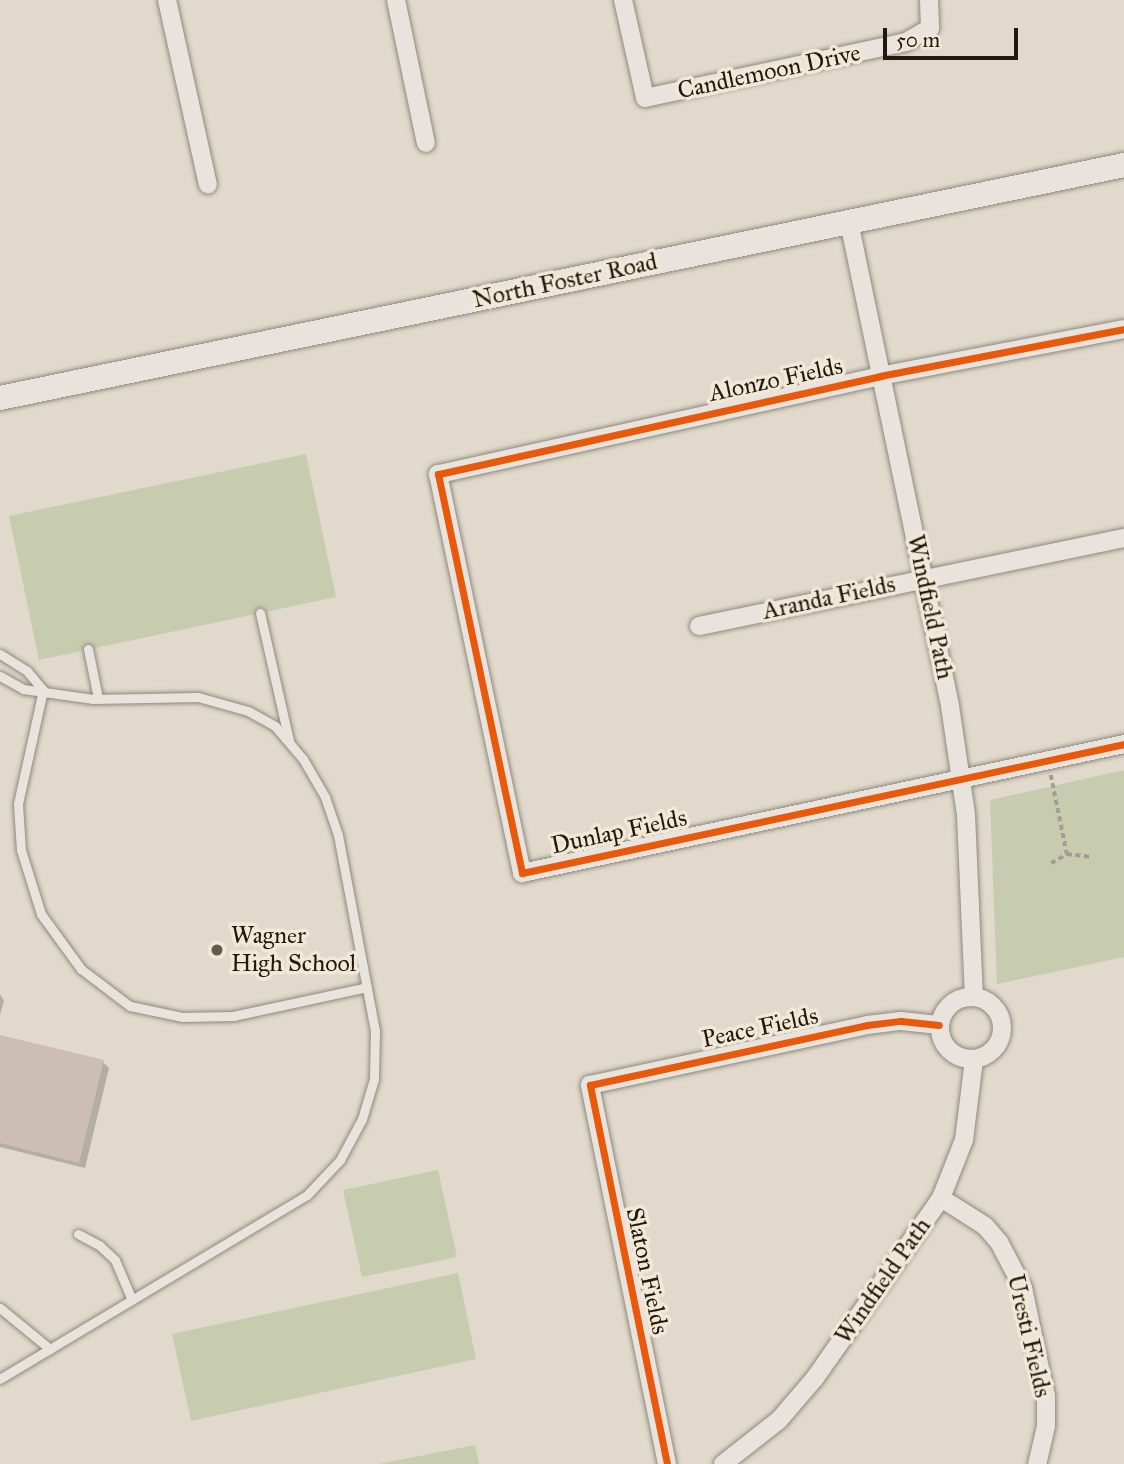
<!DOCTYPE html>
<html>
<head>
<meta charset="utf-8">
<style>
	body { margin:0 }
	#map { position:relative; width:1124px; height:1464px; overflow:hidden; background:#e1d9cb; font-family:"IM FELL Great Primer",serif }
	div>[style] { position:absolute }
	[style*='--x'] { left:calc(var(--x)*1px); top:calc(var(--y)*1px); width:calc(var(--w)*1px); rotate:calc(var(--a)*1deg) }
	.green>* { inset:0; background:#c7ccaf }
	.shadow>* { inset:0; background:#0003 }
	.building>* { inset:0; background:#ccbeb2 }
	.path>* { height:3.5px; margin-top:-1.75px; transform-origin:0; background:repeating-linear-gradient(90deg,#a29e97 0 5px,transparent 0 8.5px) }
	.roads { filter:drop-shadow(0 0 2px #8e897f) drop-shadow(0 0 2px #8e897f) }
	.lane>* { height:9px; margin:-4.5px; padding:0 4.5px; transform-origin:4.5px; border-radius:4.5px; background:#e8e4dd }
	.street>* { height:18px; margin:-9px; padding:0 9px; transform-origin:9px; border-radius:9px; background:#e8e4dd }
	.street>.ring { margin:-9px; padding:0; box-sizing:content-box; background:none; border:18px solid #e8e4dd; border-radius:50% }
	.secondary>* { height:24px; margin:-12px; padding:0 12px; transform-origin:12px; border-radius:12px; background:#e8e4dd }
	.cycleway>* { height:7px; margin:-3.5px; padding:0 3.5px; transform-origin:3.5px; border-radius:3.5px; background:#e8590c }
	.dots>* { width:19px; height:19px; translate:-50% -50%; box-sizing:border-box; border:4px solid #f1e8d8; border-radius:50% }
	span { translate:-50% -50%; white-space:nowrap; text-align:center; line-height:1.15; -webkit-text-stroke:7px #f1e8d8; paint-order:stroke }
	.street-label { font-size:24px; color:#23180a }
	.poi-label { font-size:24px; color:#23180a }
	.left { translate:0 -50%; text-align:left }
	.scale { position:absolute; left:883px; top:28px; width:135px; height:32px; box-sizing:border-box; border:4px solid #23180a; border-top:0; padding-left:9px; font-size:21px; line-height:24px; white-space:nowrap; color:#23180a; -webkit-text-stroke:5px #f1e8d8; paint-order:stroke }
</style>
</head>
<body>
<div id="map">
	<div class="green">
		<div style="clip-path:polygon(306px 454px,336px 597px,39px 660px,9px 516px)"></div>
		<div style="clip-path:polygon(1124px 770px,1124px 957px,997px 984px,990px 800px)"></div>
		<div style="clip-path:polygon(438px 1170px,457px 1257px,362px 1277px,343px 1190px)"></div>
		<div style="clip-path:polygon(458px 1273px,476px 1359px,191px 1421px,172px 1334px)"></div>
		<div style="clip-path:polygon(475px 1445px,479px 1464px,379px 1464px)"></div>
	</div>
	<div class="shadow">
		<div style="clip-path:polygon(0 994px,4px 1001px,0 1015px)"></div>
		<div style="clip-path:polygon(0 1037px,103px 1062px,109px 1068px,85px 1168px,0 1147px)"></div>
	</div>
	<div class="building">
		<div style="clip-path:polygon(0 1035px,104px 1060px,79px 1163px,0 1143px)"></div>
	</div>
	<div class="path">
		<div style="--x:1051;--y:775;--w:81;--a:78.6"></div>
		<div style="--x:1067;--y:854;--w:23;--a:7"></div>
		<div style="--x:1051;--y:863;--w:18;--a:-29"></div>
	</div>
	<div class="roads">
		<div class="lane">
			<div style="--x:260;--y:613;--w:131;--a:77.2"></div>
			<div style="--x:88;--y:649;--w:50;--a:78.5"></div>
			<div style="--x:0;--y:654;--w:32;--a:32"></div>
			<div style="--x:27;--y:671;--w:25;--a:50"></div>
			<div style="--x:0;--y:676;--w:26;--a:29"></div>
			<div style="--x:23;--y:689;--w:71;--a:8.1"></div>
			<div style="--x:93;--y:699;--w:105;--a:-1.1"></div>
			<div style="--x:198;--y:697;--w:52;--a:15.6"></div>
			<div style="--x:248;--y:711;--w:31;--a:29"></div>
			<div style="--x:275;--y:726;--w:43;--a:49.7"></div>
			<div style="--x:303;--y:759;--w:44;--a:59.9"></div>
			<div style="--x:325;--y:797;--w:40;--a:71.1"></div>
			<div style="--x:338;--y:835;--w:198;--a:79.3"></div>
			<div style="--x:375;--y:1030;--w:49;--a:91.2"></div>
			<div style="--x:374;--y:1079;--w:42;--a:106.7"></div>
			<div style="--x:362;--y:1119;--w:47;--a:118.2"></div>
			<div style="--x:340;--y:1160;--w:48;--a:133.3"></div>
			<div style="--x:307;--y:1195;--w:358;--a:149.1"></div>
			<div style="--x:43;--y:690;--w:117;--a:102.4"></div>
			<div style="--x:18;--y:804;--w:46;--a:86.3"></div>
			<div style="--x:21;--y:850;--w:67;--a:72.6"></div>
			<div style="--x:41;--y:914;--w:68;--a:54"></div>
			<div style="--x:81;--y:969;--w:61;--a:37.1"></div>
			<div style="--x:130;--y:1006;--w:53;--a:11.9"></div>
			<div style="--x:182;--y:1017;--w:51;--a:-1.1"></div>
			<div style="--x:233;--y:1016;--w:137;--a:-12.2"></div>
			<div style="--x:78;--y:1234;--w:24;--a:28"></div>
			<div style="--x:99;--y:1245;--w:22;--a:43"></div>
			<div style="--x:115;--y:1260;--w:43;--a:67"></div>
			<div style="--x:0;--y:1308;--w:65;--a:39.4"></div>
		</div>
		<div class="street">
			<div style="--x:167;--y:0;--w:189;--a:77.5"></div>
			<div style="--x:396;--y:0;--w:146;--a:78.2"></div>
			<div style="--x:623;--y:0;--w:100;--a:77.3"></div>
			<div style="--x:645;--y:98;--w:267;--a:-12.1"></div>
			<div style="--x:906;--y:42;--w:28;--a:-30"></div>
			<div style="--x:930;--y:28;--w:28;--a:-92"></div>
			<div style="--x:849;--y:222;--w:494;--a:78.2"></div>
			<div style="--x:950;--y:706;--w:110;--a:81.6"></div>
			<div style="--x:966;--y:815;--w:181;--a:87.5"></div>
			<div style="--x:1124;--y:329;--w:248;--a:169.1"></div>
			<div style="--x:881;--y:376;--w:454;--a:167.5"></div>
			<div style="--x:438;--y:474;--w:408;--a:78.1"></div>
			<div style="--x:522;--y:873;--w:616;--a:-12.09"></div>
			<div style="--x:699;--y:626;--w:434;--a:-11.7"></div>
			<div class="ring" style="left:940px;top:997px;width:44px;height:44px"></div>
			<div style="--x:941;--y:1198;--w:52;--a:32.5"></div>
			<div style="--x:985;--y:1226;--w:21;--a:49"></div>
			<div style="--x:999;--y:1242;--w:52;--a:62.4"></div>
			<div style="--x:1023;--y:1288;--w:110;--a:78"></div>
			<div style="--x:1046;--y:1396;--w:30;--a:90"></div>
			<div style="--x:1046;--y:1426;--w:39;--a:103"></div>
			<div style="--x:667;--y:1464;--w:387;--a:-101.5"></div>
			<div style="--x:590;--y:1085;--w:283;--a:-12.2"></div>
			<div style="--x:867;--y:1025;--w:34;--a:-7"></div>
			<div style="--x:901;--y:1021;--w:38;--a:6"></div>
			<div style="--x:723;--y:1464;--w:71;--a:-38.2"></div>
			<div style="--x:779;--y:1420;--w:55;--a:-49.4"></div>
			<div style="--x:815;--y:1378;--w:220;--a:-55"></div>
			<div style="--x:941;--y:1198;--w:62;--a:-68.4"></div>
			<div style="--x:964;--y:1140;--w:81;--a:-82.9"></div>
		</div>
		<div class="secondary">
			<div style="--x:0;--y:398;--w:1148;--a:-11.71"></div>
		</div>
	</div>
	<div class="cycleway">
		<div style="--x:1124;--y:329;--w:248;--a:169.1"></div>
		<div style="--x:881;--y:376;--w:454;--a:167.5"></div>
		<div style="--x:438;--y:474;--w:408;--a:78.1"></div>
		<div style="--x:522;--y:873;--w:616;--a:-12.09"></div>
		<div style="--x:667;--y:1464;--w:387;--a:-101.5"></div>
		<div style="--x:590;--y:1085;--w:283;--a:-12.2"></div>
		<div style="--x:867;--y:1025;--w:34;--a:-7"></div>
		<div style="--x:901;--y:1021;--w:38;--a:6"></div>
	</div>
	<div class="dots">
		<div style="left:217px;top:950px;background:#665c4e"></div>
	</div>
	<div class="street-label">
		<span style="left:769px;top:72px;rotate:-12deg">Candlemoon Drive</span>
		<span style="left:565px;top:281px;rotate:-12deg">North Foster Road</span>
		<span style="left:776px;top:380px;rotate:-12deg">Alonzo Fields</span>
		<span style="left:829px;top:598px;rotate:-12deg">Aranda Fields</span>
		<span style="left:930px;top:607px;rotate:78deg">Windfield Path</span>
		<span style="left:619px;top:832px;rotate:-12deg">Dunlap Fields</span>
		<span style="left:760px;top:1028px;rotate:-12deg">Peace Fields</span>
		<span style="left:647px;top:1271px;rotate:78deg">Slaton Fields</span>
		<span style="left:883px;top:1281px;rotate:-55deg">Windfield Path</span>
		<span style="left:1029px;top:1336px;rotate:77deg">Uresti Fields</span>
	</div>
	<div class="poi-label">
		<span class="left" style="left:231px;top:950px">Wagner<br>High School</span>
	</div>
	<div class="scale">50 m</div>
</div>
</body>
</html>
